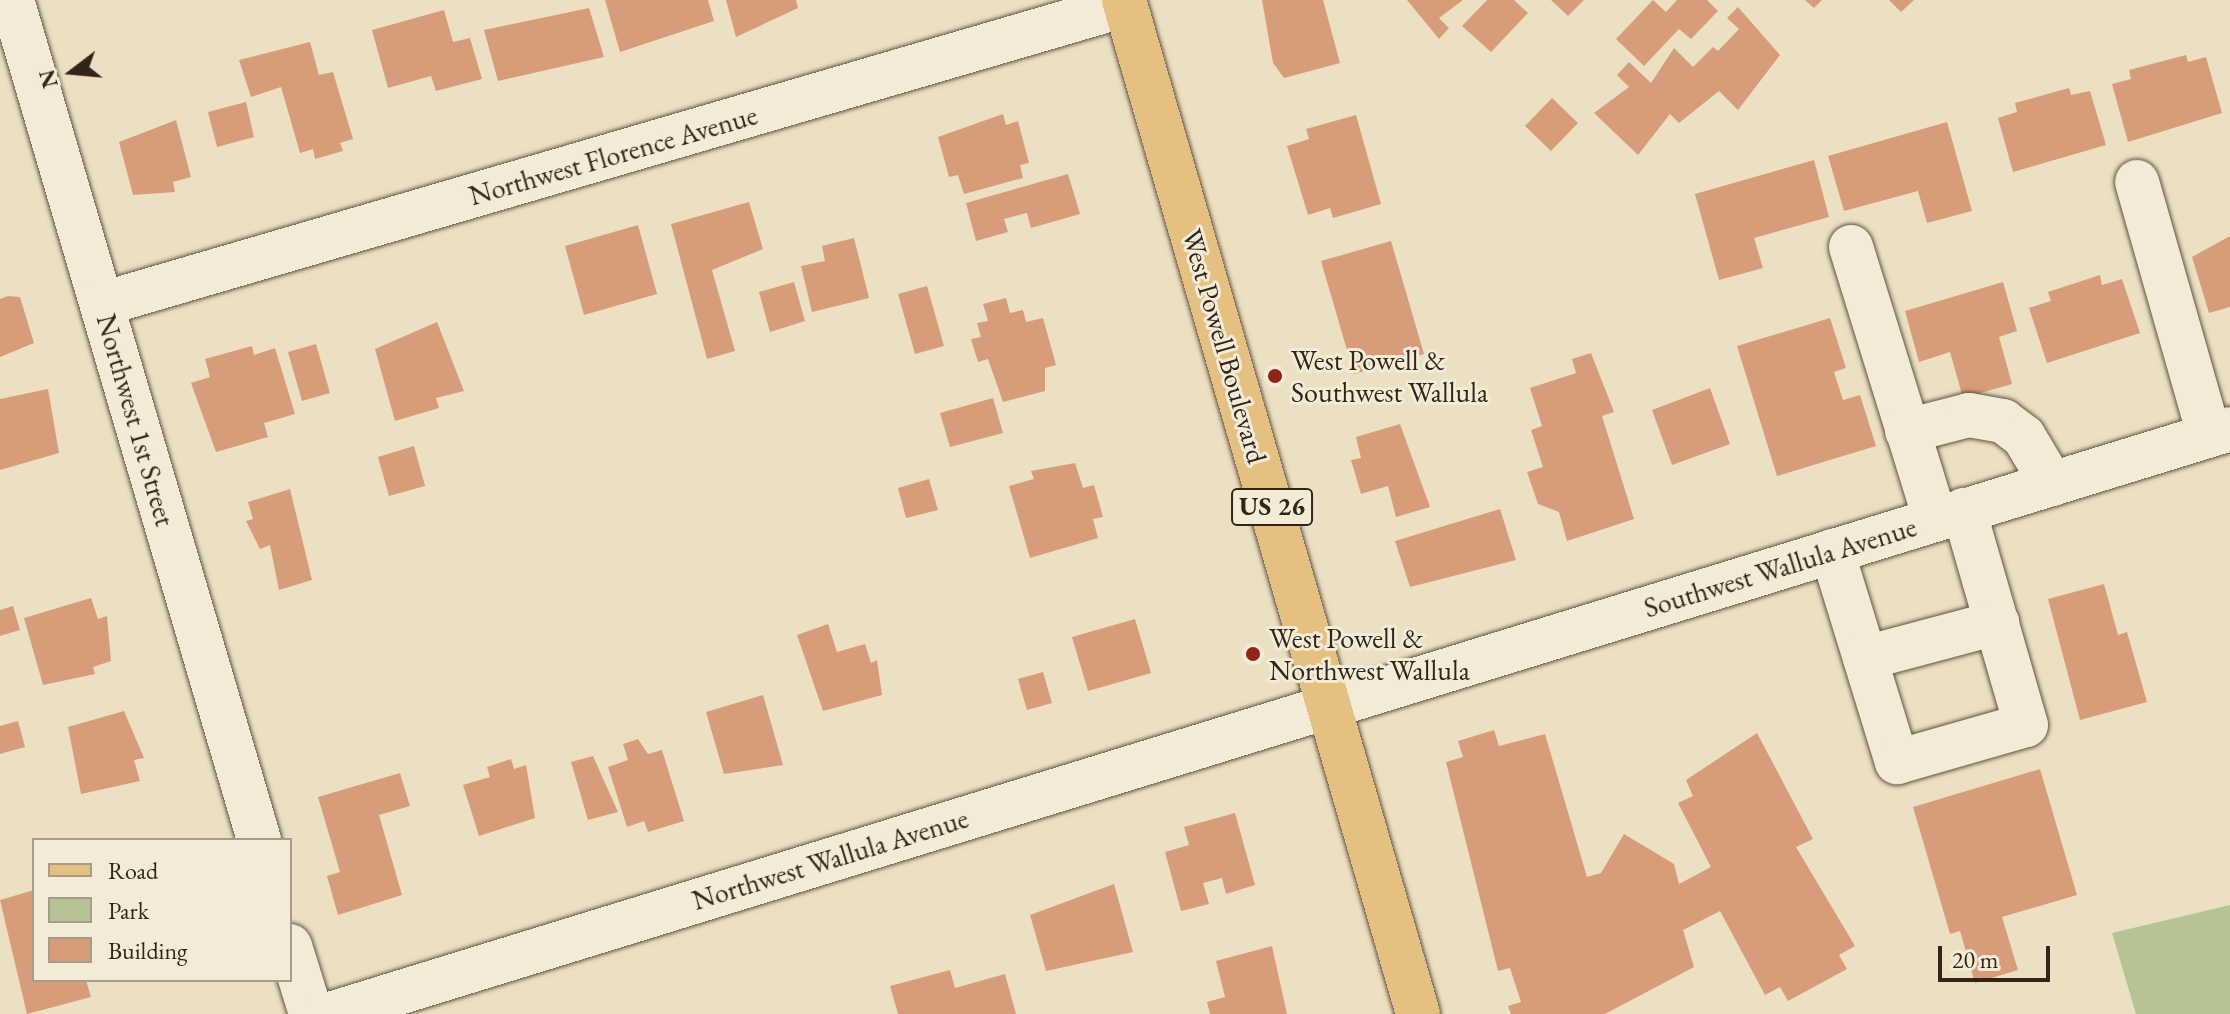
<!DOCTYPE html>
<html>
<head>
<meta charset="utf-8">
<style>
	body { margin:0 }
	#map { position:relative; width:2230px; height:1014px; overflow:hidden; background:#ece0c2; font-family:"EB Garamond",serif }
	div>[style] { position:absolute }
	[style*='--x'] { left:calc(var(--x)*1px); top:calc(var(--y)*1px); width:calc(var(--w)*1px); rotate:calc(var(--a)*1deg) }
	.green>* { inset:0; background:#b6c395 }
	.building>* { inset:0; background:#d79d7a }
	.roads { filter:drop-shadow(0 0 2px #605443) drop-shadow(0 0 2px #605443) }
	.minor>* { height:44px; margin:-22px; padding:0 22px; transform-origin:22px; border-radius:22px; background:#f3ebd7 }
	.major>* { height:44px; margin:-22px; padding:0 22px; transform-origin:22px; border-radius:22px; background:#e6c081 }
	.dots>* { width:22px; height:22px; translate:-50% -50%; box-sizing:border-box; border:4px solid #f3ebd7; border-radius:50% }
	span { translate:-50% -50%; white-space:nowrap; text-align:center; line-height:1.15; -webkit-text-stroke:6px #f3ebd7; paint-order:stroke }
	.shield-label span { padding:2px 6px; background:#f3ebd7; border:2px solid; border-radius:6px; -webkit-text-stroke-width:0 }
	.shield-label { font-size:26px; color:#312519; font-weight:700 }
	.street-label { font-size:28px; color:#312519 }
	.poi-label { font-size:28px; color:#312519 }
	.left { translate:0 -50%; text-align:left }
	.legend { position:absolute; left:32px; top:838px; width:260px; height:144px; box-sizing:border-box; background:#f3ebd7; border:2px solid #a59c8b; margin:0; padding:10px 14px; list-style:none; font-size:24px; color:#312519 }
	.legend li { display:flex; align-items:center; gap:16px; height:40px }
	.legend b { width:40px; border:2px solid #a59c8b }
	.north { position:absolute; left:32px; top:32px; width:80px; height:80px; -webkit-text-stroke:6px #f3ebd7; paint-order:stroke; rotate:254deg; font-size:22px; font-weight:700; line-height:32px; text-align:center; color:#312519 }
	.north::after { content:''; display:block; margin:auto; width:28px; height:36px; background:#312519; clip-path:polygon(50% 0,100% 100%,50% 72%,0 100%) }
	.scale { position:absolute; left:1938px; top:946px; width:112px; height:36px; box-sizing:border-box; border:4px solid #312519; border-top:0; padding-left:10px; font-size:24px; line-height:28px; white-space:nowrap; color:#312519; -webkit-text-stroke:6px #f3ebd7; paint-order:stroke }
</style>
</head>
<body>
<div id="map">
	<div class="green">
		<div style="clip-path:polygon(2230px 905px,2230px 1014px,2136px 1014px,2112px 933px)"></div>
	</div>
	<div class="building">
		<div style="clip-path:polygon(605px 0,708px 0,714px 21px,620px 52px)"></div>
		<div style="clip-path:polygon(726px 0,796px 0,798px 8px,736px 37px)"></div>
		<div style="clip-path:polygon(1262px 0,1323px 0,1340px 63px,1284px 78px,1273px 63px)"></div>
		<div style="clip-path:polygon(1407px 0,1463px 0,1439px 18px,1449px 28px,1439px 39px)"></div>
		<div style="clip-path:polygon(1487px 0,1514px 0,1528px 13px,1491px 52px,1462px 26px)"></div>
		<div style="clip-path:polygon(1551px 0,1584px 0,1568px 16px)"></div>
		<div style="clip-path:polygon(1653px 0,1666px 12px,1677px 0,1707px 0,1718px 11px,1691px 39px,1679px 29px,1644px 66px,1616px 39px)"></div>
		<div style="clip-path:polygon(1805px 0,1822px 0,1814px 8px)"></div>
		<div style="clip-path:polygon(1889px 0,1914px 0,1901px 12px)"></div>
		<div style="clip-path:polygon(1738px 7px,1780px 55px,1738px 110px,1719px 91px,1679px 123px,1670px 114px,1638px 155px,1594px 113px,1629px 87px,1617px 75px,1629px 62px,1651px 83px,1674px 48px,1693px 67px,1713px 47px,1718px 51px,1739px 29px,1727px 18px)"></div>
		<div style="clip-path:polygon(589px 8px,604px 57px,498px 81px,484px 30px)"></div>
		<div style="clip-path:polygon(444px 10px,453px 42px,470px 38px,482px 79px,436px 91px,431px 76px,388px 88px,372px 30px)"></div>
		<div style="clip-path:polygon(310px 42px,319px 75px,333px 72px,353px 139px,340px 143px,343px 151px,315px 159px,313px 149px,300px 153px,281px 87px,251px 97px,239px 60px)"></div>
		<div style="clip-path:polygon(2186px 55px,2188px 62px,2206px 57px,2222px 113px,2128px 142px,2112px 84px,2131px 79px,2129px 70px)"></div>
		<div style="clip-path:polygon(2069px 88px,2071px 95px,2090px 91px,2106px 145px,2013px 172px,1998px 118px,2017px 112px,2015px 103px)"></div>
		<div style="clip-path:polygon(1552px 98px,1578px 123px,1551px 151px,1525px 126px)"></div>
		<div style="clip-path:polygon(246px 102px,254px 137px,217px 147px,208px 112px)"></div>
		<div style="clip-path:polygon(1003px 114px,1006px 125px,1018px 121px,1029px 163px,1020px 165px,1023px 178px,964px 194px,958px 175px,949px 177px,938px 137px)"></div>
		<div style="clip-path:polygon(1356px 115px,1381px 204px,1333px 218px,1330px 208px,1308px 215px,1287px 146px,1309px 139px,1306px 129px)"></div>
		<div style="clip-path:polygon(176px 120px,191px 177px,173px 182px,175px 192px,133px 195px,119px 142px)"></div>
		<div style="clip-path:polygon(1947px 122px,1972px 211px,1927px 223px,1918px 191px,1844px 211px,1828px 156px)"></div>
		<div style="clip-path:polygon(1814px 160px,1829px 217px,1754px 238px,1763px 268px,1719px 280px,1695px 194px)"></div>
		<div style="clip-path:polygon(1068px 174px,1080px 214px,1031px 228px,1027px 213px,1004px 219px,1008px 232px,976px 241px,966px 203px)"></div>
		<div style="clip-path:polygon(749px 202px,763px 249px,712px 270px,735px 351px,707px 359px,671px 224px)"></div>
		<div style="clip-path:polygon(638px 225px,657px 294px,584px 315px,565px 246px)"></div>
		<div style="clip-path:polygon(2230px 236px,2230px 307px,2209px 313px,2192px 257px)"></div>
		<div style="clip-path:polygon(854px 238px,869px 298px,812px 312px,801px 266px,825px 261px,822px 246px)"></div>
		<div style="clip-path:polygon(1391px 241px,1424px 354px,1354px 374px,1321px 261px)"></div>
		<div style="clip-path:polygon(2100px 275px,2102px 285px,2122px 279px,2140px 333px,2047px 363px,2029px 308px,2051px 301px,2048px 292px)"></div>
		<div style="clip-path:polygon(794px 282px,805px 321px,770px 332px,759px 292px)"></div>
		<div style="clip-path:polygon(2003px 282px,2017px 331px,1999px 337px,2012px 384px,1963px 398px,1950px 352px,1919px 362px,1905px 311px)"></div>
		<div style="clip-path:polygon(927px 286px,944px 346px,915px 354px,898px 294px)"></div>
		<div style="clip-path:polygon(8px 296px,20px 297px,34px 343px,0 357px,0 299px)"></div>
		<div style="clip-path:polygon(1006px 298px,1010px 313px,1023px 310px,1026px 322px,1043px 318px,1056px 365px,1045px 368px,1045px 391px,1003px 402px,988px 359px,978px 362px,971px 339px,981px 337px,977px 323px,988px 321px,983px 304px)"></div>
		<div style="clip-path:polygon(1830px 318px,1846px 368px,1834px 372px,1843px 400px,1860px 395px,1876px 446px,1777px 476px,1737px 346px)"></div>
		<div style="clip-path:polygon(437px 322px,464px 391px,436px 398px,439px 408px,395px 421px,375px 349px)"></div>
		<div style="clip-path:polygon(316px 344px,330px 393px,302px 401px,288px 352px)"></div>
		<div style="clip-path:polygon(252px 346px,254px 355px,275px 348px,295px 414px,264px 423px,268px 437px,216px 452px,191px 383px,210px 377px,205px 359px)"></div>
		<div style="clip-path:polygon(1591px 353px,1614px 412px,1602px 416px,1634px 519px,1567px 541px,1559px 512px,1538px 504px,1527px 472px,1543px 467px,1531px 430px,1542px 426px,1530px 388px,1576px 373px,1572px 359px)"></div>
		<div style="clip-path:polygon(1710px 388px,1730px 444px,1672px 465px,1652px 410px)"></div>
		<div style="clip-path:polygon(48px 389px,59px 453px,0 470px,0 399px)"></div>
		<div style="clip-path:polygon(993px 398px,1003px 433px,950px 447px,940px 413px)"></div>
		<div style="clip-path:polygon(1400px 424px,1430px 507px,1396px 517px,1388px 486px,1361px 494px,1351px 460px,1361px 458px,1356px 437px)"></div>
		<div style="clip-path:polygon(414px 446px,425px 486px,389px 496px,378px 457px)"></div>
		<div style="clip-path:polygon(1075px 463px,1083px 488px,1094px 485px,1103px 517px,1093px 519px,1098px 538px,1030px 558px,1009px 486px,1034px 479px,1031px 471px)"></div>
		<div style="clip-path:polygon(929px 479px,938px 510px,906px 518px,898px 488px)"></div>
		<div style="clip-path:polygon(290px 489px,312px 580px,279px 590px,270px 545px,260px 549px,246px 521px,253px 519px,248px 502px)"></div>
		<div style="clip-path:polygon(1500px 509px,1516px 560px,1410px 587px,1395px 541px)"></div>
		<div style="clip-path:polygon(2104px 584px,2118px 635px,2127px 632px,2147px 702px,2080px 720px,2048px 599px)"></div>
		<div style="clip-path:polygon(91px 598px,98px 619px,107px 616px,111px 661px,93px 667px,95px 674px,43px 685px,24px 618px)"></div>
		<div style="clip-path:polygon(13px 606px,20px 630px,0 636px,0 610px)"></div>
		<div style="clip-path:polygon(1135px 619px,1151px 673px,1088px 691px,1072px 637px)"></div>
		<div style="clip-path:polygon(828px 624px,837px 652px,865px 644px,871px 663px,877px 660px,882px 695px,823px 711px,797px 635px)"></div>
		<div style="clip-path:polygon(1043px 672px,1052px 703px,1027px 710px,1018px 679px)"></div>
		<div style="clip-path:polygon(763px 695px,783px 765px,724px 774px,706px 712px)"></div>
		<div style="clip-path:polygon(124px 711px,144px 758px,134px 760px,140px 781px,81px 794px,68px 727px)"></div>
		<div style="clip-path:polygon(18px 721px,25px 747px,0 754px,0 726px)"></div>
		<div style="clip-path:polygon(1494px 730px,1499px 746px,1545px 734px,1587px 877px,1601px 873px,1624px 834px,1674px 864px,1679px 884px,1711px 867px,1678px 803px,1693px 796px,1686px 780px,1757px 733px,1813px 839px,1796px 847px,1855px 946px,1839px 955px,1847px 969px,1788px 1001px,1780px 987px,1765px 995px,1720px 911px,1683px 930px,1694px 967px,1605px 1014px,1511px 1014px,1508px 1006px,1521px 1002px,1510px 968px,1498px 971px,1446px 762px,1463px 757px,1458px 741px)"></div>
		<div style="clip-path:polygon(638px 739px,648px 754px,662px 750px,684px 821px,648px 832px,644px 821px,627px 827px,608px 767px,628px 760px,623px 744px)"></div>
		<div style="clip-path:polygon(593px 756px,618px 812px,588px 820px,571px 762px)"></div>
		<div style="clip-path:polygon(511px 759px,514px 769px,526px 765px,535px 818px,479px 836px,463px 785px,490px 777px,487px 767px)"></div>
		<div style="clip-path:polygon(2040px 769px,2077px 895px,2002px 917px,2018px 970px,1975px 983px,1960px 931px,1950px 934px,1913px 807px)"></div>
		<div style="clip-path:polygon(400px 773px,410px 806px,379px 815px,402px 895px,338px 915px,327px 876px,340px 872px,318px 797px)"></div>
		<div style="clip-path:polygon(1235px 813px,1255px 885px,1226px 894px,1222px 878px,1203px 883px,1209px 904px,1181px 911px,1165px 852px,1189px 845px,1184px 827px)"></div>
		<div style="clip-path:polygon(1114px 884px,1133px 952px,1046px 971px,1030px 915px)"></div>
		<div style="clip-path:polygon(34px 890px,34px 980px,86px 980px,91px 997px,27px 1014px,0 900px)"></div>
		<div style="clip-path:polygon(1272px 946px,1287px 1014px,1210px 1014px,1207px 1002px,1225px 997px,1216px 961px)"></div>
		<div style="clip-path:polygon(950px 970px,955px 988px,1005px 974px,1016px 1014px,898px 1014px,890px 986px)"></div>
	</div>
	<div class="roads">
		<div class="minor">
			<div style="--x:12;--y:0;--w:876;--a:73.61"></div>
			<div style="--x:2137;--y:182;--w:263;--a:74.1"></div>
			<div style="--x:1851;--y:247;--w:285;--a:72.8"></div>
			<div style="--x:102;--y:304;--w:1066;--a:-16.29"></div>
			<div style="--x:1907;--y:431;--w:64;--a:-14.5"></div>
			<div style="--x:1969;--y:415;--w:35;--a:10"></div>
			<div style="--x:2003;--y:421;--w:26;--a:37"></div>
			<div style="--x:2024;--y:437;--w:55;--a:59.2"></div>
			<div style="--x:1832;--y:551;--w:221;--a:72.9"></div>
			<div style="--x:1897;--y:762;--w:134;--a:-16"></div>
			<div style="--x:2026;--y:725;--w:224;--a:-106.1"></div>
			<div style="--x:1865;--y:658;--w:137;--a:-14.9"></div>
			<div style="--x:290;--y:946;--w:71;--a:72.8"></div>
			<div style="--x:330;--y:1014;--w:1988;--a:-17.11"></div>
		</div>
		<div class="major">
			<div style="--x:1124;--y:0;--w:1056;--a:73.83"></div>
		</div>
	</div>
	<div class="dots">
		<div style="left:1275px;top:376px;background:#8f2418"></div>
		<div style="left:1253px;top:654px;background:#8f2418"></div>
	</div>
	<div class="shield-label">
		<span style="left:1272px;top:507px">US 26</span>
	</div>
	<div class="street-label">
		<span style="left:613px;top:155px;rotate:-16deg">Northwest Florence Avenue</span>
		<span style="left:1225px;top:346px;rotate:74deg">West Powell Boulevard</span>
		<span style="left:136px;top:420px;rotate:74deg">Northwest 1st Street</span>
		<span style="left:1780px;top:567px;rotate:-17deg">Southwest Wallula Avenue</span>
		<span style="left:830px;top:859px;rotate:-17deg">Northwest Wallula Avenue</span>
	</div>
	<div class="poi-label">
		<span class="left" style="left:1291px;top:376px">West Powell &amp;<br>Southwest Wallula</span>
		<span class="left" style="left:1269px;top:654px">West Powell &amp;<br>Northwest Wallula</span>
	</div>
	<ul class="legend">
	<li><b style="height:10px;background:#e6c081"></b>Road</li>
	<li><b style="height:22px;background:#b6c395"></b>Park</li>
	<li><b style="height:22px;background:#d79d7a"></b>Building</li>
	</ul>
	<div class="north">N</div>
	<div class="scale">20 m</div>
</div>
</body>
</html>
